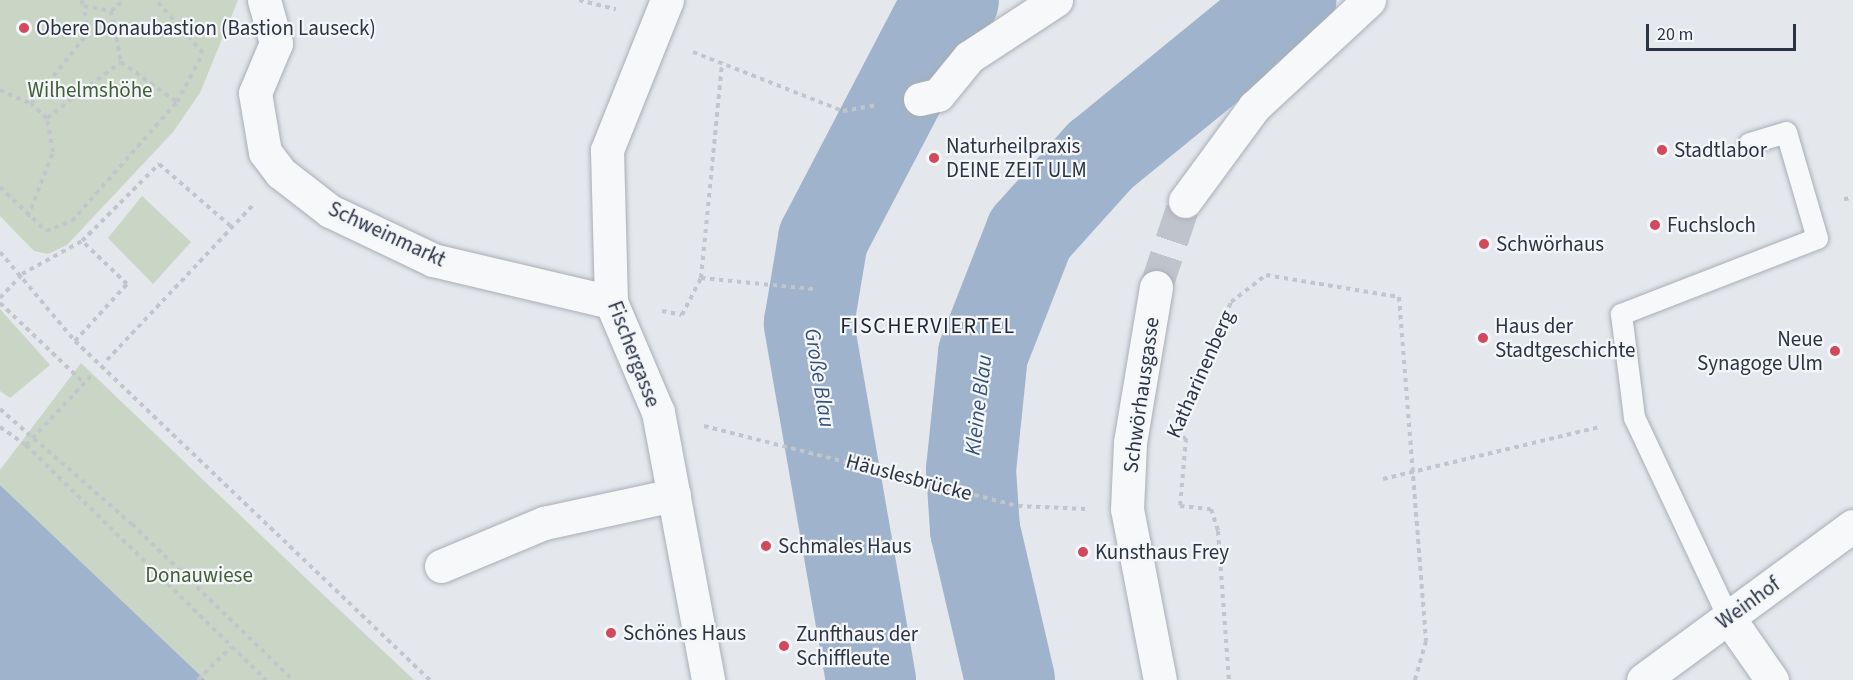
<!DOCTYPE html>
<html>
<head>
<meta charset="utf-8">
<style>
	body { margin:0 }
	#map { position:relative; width:1853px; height:680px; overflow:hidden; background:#e4e7ec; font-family:"Source Sans 3",sans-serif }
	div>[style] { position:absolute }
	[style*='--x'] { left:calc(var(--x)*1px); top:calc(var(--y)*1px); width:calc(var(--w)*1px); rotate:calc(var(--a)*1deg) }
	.green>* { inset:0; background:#c9d6c5 }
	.water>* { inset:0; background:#9fb4cc }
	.river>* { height:90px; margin:-45px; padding:0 45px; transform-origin:45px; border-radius:45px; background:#9fb4cc }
	.street-tunnel>* { height:33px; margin-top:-16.5px; transform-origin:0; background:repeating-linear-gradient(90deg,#bfc3cb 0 33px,transparent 0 49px) }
	.path>* { height:4px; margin-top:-2px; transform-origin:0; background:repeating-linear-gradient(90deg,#c2c5cb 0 4.5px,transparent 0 9px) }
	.roads { filter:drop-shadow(0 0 2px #a9aeb7) drop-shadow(0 0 2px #a9aeb7) }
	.lane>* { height:21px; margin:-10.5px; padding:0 10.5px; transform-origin:10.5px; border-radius:10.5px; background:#f7f8fa }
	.street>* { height:33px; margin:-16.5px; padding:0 16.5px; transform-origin:16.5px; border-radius:16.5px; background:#f7f8fa }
	.dots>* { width:16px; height:16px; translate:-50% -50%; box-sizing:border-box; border:3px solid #f4f6f9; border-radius:50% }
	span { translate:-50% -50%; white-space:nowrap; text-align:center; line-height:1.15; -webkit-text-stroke:4.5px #f4f6f9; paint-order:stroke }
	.poi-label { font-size:21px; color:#2b3445 }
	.left { translate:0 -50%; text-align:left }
	.right { translate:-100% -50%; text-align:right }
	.park-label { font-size:21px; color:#3f6138 }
	.street-label { font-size:21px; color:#2b3445 }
	.neighbourhood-label { font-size:22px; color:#1d2536; letter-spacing:1.5px }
	.water-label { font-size:22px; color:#34527a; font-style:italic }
	.scale { position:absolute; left:1646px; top:24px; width:150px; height:27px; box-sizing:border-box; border:3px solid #2b3445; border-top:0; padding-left:8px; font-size:18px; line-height:21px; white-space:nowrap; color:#2b3445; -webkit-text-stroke:4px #f4f6f9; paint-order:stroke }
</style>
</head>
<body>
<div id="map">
	<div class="green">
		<div style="clip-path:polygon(0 0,238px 0,200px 93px,173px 132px,67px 245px,48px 254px,34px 251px,0 216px)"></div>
		<div style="clip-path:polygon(142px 196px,191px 242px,153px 284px,108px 238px)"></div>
		<div style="clip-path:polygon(0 309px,50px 365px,10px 398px,0 391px)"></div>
		<div style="clip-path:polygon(81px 363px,313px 585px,414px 680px,205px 680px,0 485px,0 470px)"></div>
	</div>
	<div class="water">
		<div style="clip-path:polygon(0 485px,202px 677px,205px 680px,0 680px)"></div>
	</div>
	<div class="river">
		<div style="--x:871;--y:680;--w:362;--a:-99.9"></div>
		<div style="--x:809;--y:323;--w:85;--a:-80.5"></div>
		<div style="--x:823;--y:239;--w:259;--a:-62.4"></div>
		<div style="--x:943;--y:9;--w:14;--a:-39"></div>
		<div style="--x:1010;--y:680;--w:154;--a:-103.1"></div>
		<div style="--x:975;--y:530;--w:60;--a:-93.8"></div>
		<div style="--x:971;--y:470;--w:117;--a:-84.1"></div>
		<div style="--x:983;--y:354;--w:129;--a:-68.6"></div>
		<div style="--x:1030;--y:234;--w:105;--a:-48.1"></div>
		<div style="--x:1100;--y:156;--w:247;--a:-39.2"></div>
	</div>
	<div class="street-tunnel">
		<div style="--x:1156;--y:287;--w:91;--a:-71.4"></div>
	</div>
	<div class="path">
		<div style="--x:81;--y:0;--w:7;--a:63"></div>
		<div style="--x:579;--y:0;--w:38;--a:14"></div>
		<div style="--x:111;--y:11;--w:52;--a:78.9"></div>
		<div style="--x:693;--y:52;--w:161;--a:21.5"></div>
		<div style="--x:843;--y:111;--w:35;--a:-10"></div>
		<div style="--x:0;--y:90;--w:34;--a:24"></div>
		<div style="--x:47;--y:118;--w:21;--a:-139"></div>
		<div style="--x:31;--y:104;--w:90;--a:-51.3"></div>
		<div style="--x:87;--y:34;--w:28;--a:-96"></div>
		<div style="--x:84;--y:6;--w:27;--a:10"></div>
		<div style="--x:111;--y:11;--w:17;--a:-40"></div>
		<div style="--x:0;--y:187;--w:64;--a:43.7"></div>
		<div style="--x:46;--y:231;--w:28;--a:-21"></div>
		<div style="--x:72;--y:221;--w:159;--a:-48.6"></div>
		<div style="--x:177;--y:102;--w:55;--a:-62"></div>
		<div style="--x:203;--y:53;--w:71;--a:-131.6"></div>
		<div style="--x:1844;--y:199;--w:9;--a:-6"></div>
		<div style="--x:28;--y:217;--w:70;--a:-69"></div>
		<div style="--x:53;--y:152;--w:35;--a:-100"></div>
		<div style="--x:47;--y:118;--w:93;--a:-37.1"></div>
		<div style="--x:121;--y:62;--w:69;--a:35.5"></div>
		<div style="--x:0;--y:252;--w:116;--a:49.9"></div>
		<div style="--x:75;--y:341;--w:491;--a:43.7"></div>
		<div style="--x:701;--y:278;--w:114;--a:5.6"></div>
		<div style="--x:0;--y:298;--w:33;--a:-47"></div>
		<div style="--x:22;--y:274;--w:68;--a:-28.8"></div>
		<div style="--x:82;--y:241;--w:109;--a:-45"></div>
		<div style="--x:159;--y:164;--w:98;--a:40.9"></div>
		<div style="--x:0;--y:303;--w:117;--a:43.6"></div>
		<div style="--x:662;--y:311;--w:20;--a:11"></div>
		<div style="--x:682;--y:315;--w:42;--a:-62.8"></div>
		<div style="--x:701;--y:278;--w:217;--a:-84.4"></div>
		<div style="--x:75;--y:341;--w:77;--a:-47.6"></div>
		<div style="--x:127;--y:284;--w:62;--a:-136.3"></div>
		<div style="--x:107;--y:360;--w:213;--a:-46.7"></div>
		<div style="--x:0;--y:409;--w:175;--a:41.1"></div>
		<div style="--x:132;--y:524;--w:224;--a:44.1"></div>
		<div style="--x:1181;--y:414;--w:123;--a:-65.9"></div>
		<div style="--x:1231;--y:302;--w:44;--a:-37.6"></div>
		<div style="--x:1266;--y:275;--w:135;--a:9.4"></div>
		<div style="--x:1399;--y:297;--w:345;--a:85.5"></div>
		<div style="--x:1426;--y:641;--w:41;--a:105.8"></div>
		<div style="--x:704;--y:426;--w:324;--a:14.3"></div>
		<div style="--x:1018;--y:506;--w:68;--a:2.5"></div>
		<div style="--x:0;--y:427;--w:32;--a:35"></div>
		<div style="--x:26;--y:445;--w:336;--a:44.4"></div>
		<div style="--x:1174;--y:436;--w:12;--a:9"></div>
		<div style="--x:1186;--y:438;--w:68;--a:95"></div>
		<div style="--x:1180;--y:506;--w:31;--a:6"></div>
		<div style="--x:1211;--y:509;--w:23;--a:72"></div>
		<div style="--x:1218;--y:531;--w:149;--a:85.8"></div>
		<div style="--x:26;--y:445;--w:96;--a:-46.7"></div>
		<div style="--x:1383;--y:479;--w:222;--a:-13.5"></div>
		<div style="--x:198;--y:680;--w:47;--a:-45"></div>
	</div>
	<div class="roads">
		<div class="lane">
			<div style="--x:1728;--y:617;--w:221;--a:-115.2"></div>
			<div style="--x:1634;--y:417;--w:104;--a:-97.2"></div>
			<div style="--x:1621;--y:314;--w:210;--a:-21.2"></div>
			<div style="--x:1817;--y:238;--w:110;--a:-106.3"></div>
			<div style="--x:1786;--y:132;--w:39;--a:163"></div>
		</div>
		<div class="street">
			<div style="--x:264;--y:0;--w:45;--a:74.4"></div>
			<div style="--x:276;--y:43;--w:54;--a:112.8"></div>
			<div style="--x:255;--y:93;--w:60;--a:80.4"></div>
			<div style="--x:265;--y:152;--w:26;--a:53"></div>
			<div style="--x:281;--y:173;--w:62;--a:37.8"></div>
			<div style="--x:330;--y:211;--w:114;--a:25.4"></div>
			<div style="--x:433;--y:260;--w:183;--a:13.3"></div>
			<div style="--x:667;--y:0;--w:162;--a:111.8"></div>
			<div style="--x:607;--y:150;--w:152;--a:88.5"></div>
			<div style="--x:611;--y:302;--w:120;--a:66.9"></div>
			<div style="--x:658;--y:412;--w:273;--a:79.4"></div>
			<div style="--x:920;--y:99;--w:18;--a:-13"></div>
			<div style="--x:938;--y:95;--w:49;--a:-50.8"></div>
			<div style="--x:969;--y:57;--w:104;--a:-33.2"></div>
			<div style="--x:1185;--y:201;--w:117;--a:-53.7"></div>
			<div style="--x:1254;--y:107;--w:157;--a:-42.9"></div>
			<div style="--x:1156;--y:287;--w:158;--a:99.5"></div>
			<div style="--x:1130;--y:443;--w:66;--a:92.6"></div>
			<div style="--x:1127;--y:509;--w:174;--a:79.1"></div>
			<div style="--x:441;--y:566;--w:112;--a:-22.7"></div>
			<div style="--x:544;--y:523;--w:133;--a:-12.2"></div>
			<div style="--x:1728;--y:617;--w:77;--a:55.1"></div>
			<div style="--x:1643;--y:680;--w:260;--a:-36.3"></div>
		</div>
	</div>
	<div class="dots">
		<div style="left:24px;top:28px;background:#d1495b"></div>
		<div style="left:1662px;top:150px;background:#d1495b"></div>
		<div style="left:934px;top:158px;background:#d1495b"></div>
		<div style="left:1655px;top:225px;background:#d1495b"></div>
		<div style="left:1484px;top:244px;background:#d1495b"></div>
		<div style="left:1483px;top:338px;background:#d1495b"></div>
		<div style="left:1835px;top:351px;background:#d1495b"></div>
		<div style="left:766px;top:546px;background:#d1495b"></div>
		<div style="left:1083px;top:552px;background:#d1495b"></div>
		<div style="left:611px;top:633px;background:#d1495b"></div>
		<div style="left:784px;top:646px;background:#d1495b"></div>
	</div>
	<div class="poi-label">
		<span class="left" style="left:36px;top:28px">Obere Donaubastion (Bastion Lauseck)</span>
		<span class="left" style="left:946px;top:158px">Naturheilpraxis<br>DEINE ZEIT ULM</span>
		<span class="left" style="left:1674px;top:150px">Stadtlabor</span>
		<span class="left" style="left:1667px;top:225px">Fuchsloch</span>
		<span class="left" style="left:1496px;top:244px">Schwörhaus</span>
		<span class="left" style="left:1495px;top:338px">Haus der<br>Stadtgeschichte</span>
		<span class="right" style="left:1823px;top:351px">Neue<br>Synagoge Ulm</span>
		<span class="left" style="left:778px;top:546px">Schmales Haus</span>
		<span class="left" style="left:1095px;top:552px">Kunsthaus Frey</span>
		<span class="left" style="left:623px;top:633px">Schönes Haus</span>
		<span class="left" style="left:796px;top:646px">Zunfthaus der<br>Schiffleute</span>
	</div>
	<div class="park-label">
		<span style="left:90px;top:90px">Wilhelmshöhe</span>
		<span style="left:199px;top:575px">Donauwiese</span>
	</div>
	<div class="street-label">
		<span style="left:387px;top:234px;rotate:25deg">Schweinmarkt</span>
		<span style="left:634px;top:354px;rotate:69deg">Fischergasse</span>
		<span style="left:1200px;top:374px;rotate:-66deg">Katharinenberg</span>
		<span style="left:1141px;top:395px;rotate:-82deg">Schwörhausgasse</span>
		<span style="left:909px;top:477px;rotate:15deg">Häuslesbrücke</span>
		<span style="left:1748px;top:603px;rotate:-36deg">Weinhof</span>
	</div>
	<div class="neighbourhood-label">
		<span style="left:928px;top:327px">FISCHERVIERTEL</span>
	</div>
	<div class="water-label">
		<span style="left:819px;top:378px;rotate:81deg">Große Blau</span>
		<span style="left:979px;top:405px;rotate:-83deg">Kleine Blau</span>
	</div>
	<div class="scale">20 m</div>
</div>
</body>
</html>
